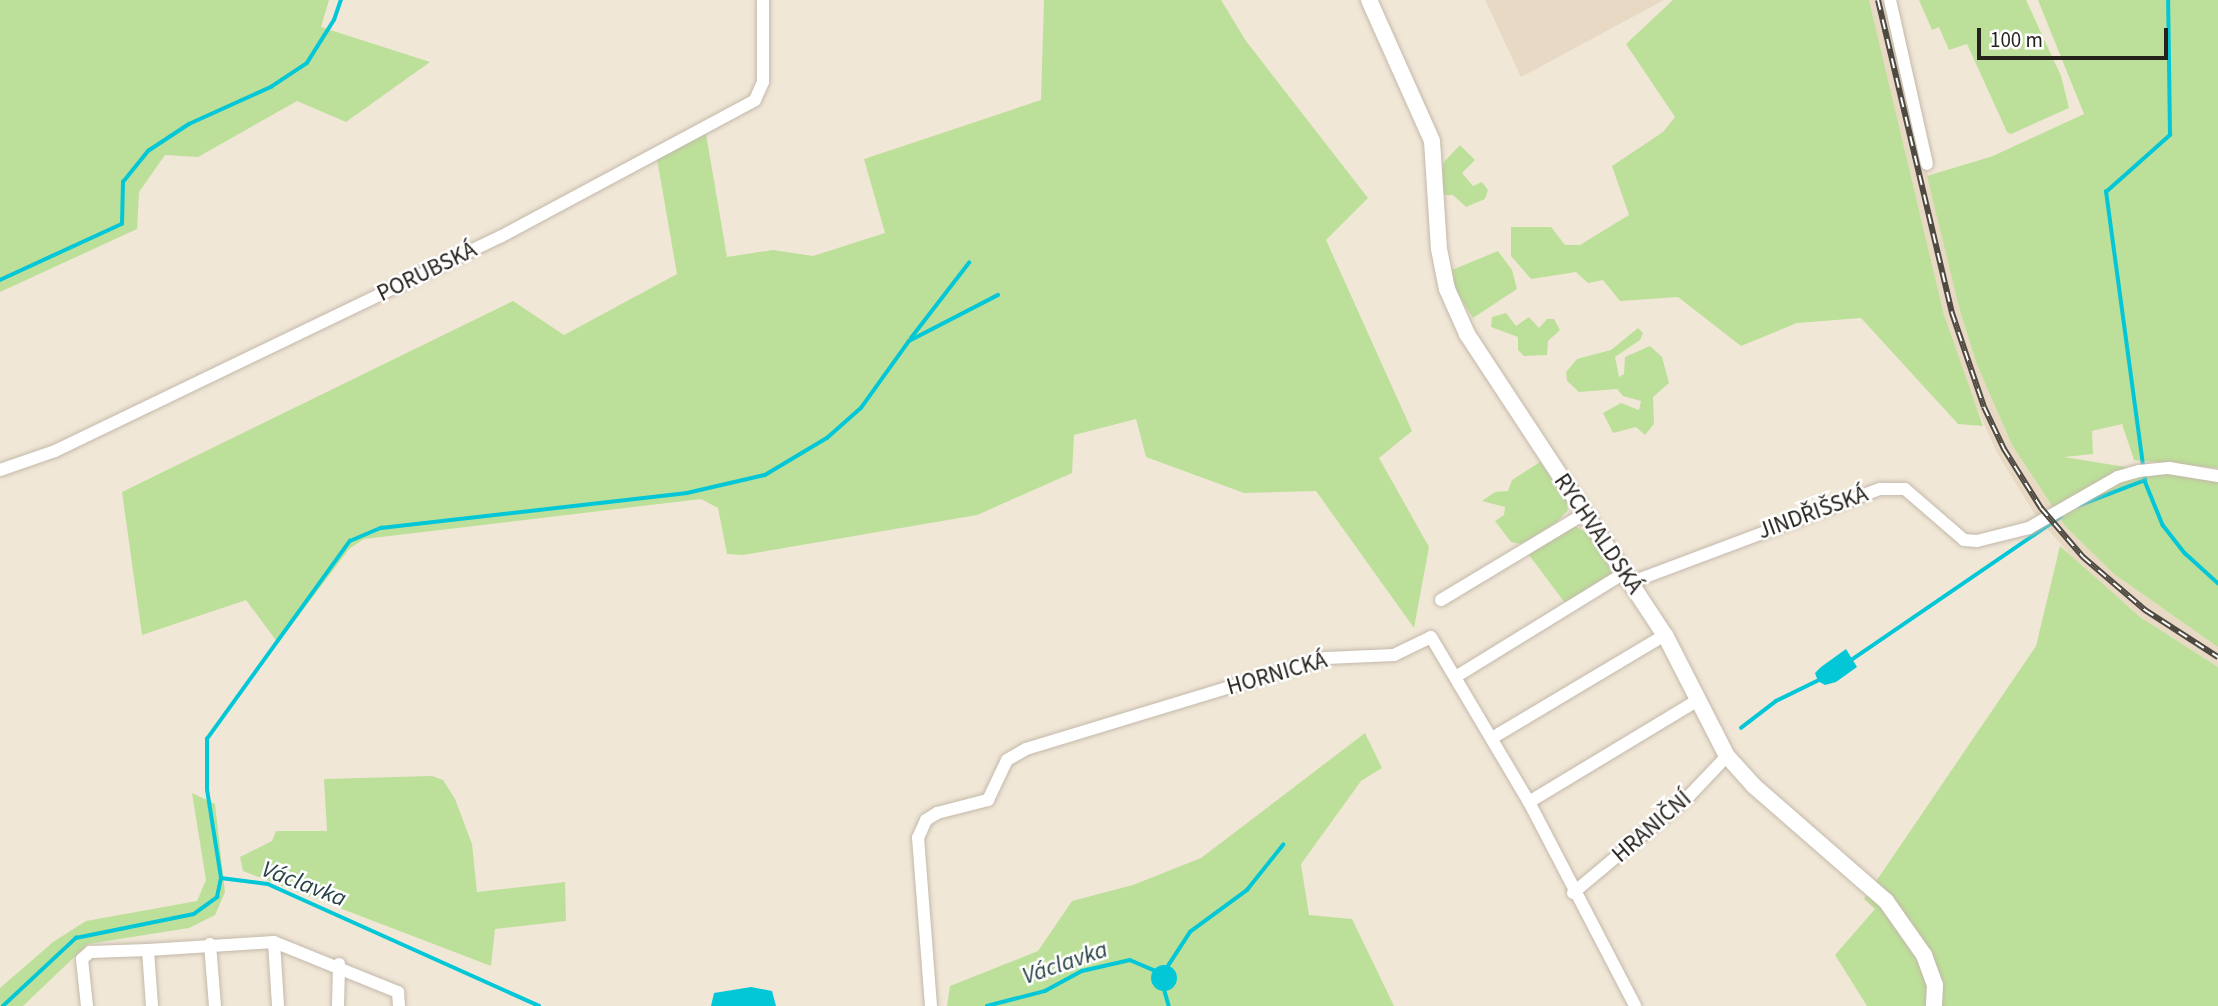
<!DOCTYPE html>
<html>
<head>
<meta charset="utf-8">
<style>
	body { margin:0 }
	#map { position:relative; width:2218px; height:1006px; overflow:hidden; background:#f1e7d7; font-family:"Source Sans 3",sans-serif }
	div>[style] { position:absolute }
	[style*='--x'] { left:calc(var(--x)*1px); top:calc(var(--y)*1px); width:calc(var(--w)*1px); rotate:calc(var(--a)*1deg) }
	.built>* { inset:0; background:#e8d9c4 }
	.green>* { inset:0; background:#bce099 }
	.water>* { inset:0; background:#03c7d6 }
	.round { border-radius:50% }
	.stream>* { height:3.5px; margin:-1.75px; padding:0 1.75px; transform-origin:1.75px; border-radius:1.75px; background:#03c7d6 }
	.roads { filter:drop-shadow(0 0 2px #c3b9aa) drop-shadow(0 0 2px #c3b9aa) }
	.minor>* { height:12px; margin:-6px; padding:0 6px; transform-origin:6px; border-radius:6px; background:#fff }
	.tertiary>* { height:16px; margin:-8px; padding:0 8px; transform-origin:8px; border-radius:8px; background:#fff }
	.rail>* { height:6px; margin-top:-3px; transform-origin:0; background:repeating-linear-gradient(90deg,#fff 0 10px,#4e4941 0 20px); box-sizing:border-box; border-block:2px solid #4e4941 }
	span { translate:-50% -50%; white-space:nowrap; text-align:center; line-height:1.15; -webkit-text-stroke:5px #fff; paint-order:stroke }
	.street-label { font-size:23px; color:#25211b }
	.water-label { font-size:24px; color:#284245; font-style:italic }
	.scale { position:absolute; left:1977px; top:28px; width:191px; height:32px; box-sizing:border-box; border:4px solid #25211b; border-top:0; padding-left:9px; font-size:21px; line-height:24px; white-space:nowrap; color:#25211b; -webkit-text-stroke:5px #fff; paint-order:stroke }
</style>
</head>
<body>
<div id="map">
	<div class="built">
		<div style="clip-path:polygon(1485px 0,1664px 0,1521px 77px)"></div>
		<div style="clip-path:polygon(1869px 0,1887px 0,1960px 311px,1977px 365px,2012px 445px,2066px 527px,2114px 574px,2218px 647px,2218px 667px,2140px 617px,2077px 563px,2034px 513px,1997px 453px,1960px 370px,1944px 315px)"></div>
	</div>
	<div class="green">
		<div style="clip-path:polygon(0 0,329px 0,321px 27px,430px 62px,346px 122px,297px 101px,198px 157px,165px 155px,139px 192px,137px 229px,0 292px)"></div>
		<div style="clip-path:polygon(1044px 0,1221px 0,1246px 41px,1368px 198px,1326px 240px,1412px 431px,1379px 458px,1429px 547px,1414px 628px,1316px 491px,1244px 493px,1146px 457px,1136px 419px,1074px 435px,1072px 473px,977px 515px,743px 555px,727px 554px,718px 508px,701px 499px,364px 539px,349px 549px,278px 643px,246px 600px,142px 635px,122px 492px,513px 301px,564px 335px,677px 274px,657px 159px,706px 134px,727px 257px,773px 250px,813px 256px,885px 233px,864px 159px,1041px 100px)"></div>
		<div style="clip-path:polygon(1673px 0,1869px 0,1944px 315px,1983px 426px,1958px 424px,1861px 318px,1797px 323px,1741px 346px,1678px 297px,1620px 301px,1603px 280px,1588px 283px,1576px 272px,1531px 279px,1511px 256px,1511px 227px,1551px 227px,1565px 245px,1580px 245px,1629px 215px,1612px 166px,1663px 132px,1675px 117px,1626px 44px)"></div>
		<div style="clip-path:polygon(1919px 0,2026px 0,2061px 76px,2069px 108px,2011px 134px,2007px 132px,1967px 44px,1949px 50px,1939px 27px,1932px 30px)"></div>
		<div style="clip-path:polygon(2038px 0,2218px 0,2218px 468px,2134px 460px,2122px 424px,2092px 431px,2093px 454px,2064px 457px,2218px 482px,2218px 647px,2114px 574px,2066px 527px,2012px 445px,1977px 365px,1960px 311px,1927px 176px,1993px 156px,2084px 114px)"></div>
		<div style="clip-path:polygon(1460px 145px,1475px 160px,1462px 173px,1473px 186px,1482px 182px,1488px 190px,1485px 199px,1466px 207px,1453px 195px,1443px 195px,1441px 175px,1444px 162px)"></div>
		<div style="clip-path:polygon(1498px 251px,1512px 270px,1517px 289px,1473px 318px,1453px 286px,1452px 270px)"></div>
		<div style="clip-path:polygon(1506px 313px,1516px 326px,1529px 317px,1539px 328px,1547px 319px,1554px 319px,1560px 330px,1548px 341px,1547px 355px,1524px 356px,1518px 350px,1518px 337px,1491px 327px,1492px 317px)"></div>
		<div style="clip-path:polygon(1638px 328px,1643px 333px,1640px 340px,1615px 357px,1619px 377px,1624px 374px,1625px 357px,1650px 346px,1662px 357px,1669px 383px,1653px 397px,1654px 424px,1645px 435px,1636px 427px,1613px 433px,1603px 413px,1621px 403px,1639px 410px,1641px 401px,1623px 396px,1617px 389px,1579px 392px,1567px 381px,1566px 372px,1577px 359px,1611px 350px)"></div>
		<div style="clip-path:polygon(1540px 462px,1565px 498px,1568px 510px,1556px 523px,1521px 544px,1511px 542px,1495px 521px,1504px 515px,1505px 507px,1482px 501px,1495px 492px,1508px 491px,1512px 480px)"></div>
		<div style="clip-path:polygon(1574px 526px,1590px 534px,1612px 573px,1565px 603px,1526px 551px)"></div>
		<div style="clip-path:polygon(2060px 546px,2140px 617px,2218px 667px,2218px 1006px,1867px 1006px,1835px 955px,1875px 909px,1864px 899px,2036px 646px)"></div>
		<div style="clip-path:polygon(1365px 733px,1382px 768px,1361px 781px,1301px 864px,1309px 915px,1352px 919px,1394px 1006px,947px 1006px,950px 986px,1038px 951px,1072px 901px,1133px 885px,1201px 858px)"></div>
		<div style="clip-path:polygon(432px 776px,443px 780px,455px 799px,472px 844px,477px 892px,565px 882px,566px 921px,495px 929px,491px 966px,243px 871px,240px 857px,272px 841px,276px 831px,327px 831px,324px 779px)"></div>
		<div style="clip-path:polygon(192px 793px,215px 804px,225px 892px,215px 915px,189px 928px,88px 944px,23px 1006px,0 1006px,0 988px,53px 942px,86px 921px,197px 901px,206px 880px)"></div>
	</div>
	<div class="water">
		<div style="clip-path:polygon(1846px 649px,1857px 667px,1836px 682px,1825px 685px,1818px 681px,1815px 673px,1821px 667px)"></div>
		<div class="round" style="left:1151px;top:965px;width:26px;height:26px"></div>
		<div style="clip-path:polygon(751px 987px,772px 991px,776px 1006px,711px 1006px,714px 993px)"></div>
	</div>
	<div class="stream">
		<div style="--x:0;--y:280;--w:134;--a:-24.7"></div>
		<div style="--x:122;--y:224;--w:42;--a:-88.6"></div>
		<div style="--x:123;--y:182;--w:40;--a:-51"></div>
		<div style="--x:148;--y:151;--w:49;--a:-33.4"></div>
		<div style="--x:189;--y:124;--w:90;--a:-24.3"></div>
		<div style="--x:271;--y:87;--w:43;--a:-33.7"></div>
		<div style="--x:307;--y:63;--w:51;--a:-57.9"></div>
		<div style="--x:334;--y:20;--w:21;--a:-71"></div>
		<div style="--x:911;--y:338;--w:95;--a:-52.3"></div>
		<div style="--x:2145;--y:481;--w:48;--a:67.8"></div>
		<div style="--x:2163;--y:525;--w:36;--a:52"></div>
		<div style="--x:2185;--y:553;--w:45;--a:42.3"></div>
		<div style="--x:2078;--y:506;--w:72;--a:-21.2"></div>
		<div style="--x:2145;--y:480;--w:291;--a:-97.7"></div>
		<div style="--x:2106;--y:192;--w:86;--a:-41.7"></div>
		<div style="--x:2170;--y:135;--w:135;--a:-90.8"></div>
		<div style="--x:1850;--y:661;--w:255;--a:-34.4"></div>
		<div style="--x:1741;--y:728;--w:44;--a:-37.6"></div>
		<div style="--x:1776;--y:701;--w:48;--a:-26"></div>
		<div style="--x:221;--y:878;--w:89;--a:-99"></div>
		<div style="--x:207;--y:790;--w:51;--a:-90"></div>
		<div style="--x:207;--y:739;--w:244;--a:-54.2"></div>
		<div style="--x:350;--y:541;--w:34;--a:-23"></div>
		<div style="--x:381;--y:528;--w:308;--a:-6.5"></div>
		<div style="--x:687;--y:493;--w:80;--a:-13"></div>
		<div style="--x:765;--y:475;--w:72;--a:-30.8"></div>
		<div style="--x:827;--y:438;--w:45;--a:-41.4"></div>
		<div style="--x:861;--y:408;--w:82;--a:-54.4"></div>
		<div style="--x:909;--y:341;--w:100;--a:-27.3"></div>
		<div style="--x:1166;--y:969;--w:44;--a:-57"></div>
		<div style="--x:1190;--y:932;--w:71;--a:-36.4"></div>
		<div style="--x:1247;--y:890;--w:58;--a:-51.3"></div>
		<div style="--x:1164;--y:988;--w:19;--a:74"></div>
		<div style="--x:3;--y:1006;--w:100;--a:-43"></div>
		<div style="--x:76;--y:938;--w:120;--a:-11.5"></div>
		<div style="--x:194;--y:914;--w:29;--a:-36"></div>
		<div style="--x:217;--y:897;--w:19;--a:-78"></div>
		<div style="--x:221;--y:878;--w:47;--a:7.3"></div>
		<div style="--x:268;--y:884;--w:297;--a:24.2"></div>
		<div style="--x:987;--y:1006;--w:60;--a:-14.5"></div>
		<div style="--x:1045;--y:991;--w:42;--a:-28.4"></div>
		<div style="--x:1082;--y:971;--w:49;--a:-12.9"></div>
		<div style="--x:1130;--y:960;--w:28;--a:23"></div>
	</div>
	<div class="roads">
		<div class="minor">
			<div style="--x:1890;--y:0;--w:168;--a:77.3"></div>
			<div style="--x:0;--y:470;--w:58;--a:-19.1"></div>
			<div style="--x:55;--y:451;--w:494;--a:-25.7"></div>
			<div style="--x:500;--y:237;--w:289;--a:-28.2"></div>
			<div style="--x:755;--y:100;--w:20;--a:-66"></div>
			<div style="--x:763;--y:82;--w:82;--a:-90"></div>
			<div style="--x:1632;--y:582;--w:265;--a:-20.6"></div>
			<div style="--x:1880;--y:489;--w:25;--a:0"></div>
			<div style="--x:1905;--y:489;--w:78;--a:40.8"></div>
			<div style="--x:1964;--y:540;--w:13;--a:4"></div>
			<div style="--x:1977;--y:541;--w:54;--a:-14"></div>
			<div style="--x:2029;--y:528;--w:103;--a:-29.8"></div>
			<div style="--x:2118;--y:477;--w:22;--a:-16"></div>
			<div style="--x:2139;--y:471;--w:30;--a:-6"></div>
			<div style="--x:2169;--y:468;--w:50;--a:9.3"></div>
			<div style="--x:1441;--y:600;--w:169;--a:-31"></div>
			<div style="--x:1457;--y:676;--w:198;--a:-31.6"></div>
			<div style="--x:1492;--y:738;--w:201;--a:-30.8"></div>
			<div style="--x:1529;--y:802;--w:197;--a:-31.1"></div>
			<div style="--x:1573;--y:893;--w:151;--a:-39.9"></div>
			<div style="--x:1689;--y:796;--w:55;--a:-46.5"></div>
			<div style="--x:274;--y:942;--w:64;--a:86.4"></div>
			<div style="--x:210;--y:944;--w:62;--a:85.4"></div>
			<div style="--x:87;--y:1006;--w:47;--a:-96.1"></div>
			<div style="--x:82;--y:959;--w:11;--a:-41"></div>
			<div style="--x:90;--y:952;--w:58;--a:-2"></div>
			<div style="--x:152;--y:1006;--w:56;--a:-94.1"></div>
			<div style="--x:148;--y:950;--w:126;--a:-3.6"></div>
			<div style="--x:274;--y:942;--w:134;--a:22"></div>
			<div style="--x:398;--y:992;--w:14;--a:86"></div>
			<div style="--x:338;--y:1006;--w:42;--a:-88.6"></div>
			<div style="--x:931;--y:1006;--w:169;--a:-94.4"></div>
			<div style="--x:918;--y:838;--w:20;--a:-66"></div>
			<div style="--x:926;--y:820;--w:13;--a:-32"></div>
			<div style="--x:937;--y:813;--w:53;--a:-14.3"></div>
			<div style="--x:988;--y:800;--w:44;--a:-64.6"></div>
			<div style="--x:1007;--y:760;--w:22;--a:-30"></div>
			<div style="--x:1026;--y:749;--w:313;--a:-16.9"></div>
			<div style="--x:1326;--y:658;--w:68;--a:-2.5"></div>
			<div style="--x:1394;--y:655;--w:41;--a:-25.9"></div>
			<div style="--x:1431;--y:637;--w:192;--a:59.3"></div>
			<div style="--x:1529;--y:802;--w:230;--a:62.5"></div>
		</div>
		<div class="tertiary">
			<div style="--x:1369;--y:0;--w:154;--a:65.9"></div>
			<div style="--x:1432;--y:141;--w:108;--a:86.3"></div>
			<div style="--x:1439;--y:249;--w:41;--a:78.7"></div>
			<div style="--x:1447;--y:289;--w:49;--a:66"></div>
			<div style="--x:1467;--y:334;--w:360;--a:56.7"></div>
			<div style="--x:1665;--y:635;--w:136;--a:62.9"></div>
			<div style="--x:1727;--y:756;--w:40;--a:48"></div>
			<div style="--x:1754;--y:786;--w:175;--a:41.1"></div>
			<div style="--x:1886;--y:901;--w:66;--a:54.9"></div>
			<div style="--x:1924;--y:955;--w:32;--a:70"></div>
			<div style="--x:1935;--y:985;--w:21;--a:93"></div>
		</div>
	</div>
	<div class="rail">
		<div style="--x:1878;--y:0;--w:322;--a:76.7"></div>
		<div style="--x:1952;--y:313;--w:99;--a:71.2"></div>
		<div style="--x:1984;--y:407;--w:47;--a:64.5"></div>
		<div style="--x:2004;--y:449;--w:70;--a:57.9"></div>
		<div style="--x:2041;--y:508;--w:65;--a:49.4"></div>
		<div style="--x:2083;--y:557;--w:82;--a:40.5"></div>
		<div style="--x:2145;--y:610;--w:87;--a:32.8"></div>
	</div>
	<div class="street-label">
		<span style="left:427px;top:272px;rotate:-26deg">PORUBSKÁ</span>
		<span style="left:1813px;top:513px;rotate:-20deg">JINDŘIŠSKÁ</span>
		<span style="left:1598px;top:534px;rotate:56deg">RYCHVALDSKÁ</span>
		<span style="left:1277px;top:674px;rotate:-16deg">HORNICKÁ</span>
		<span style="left:1652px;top:827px;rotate:-41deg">HRANIČNÍ</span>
	</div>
	<div class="water-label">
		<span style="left:304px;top:884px;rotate:21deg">Václavka</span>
		<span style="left:1065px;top:963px;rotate:-19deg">Václavka</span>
	</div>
	<div class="scale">100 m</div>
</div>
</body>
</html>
